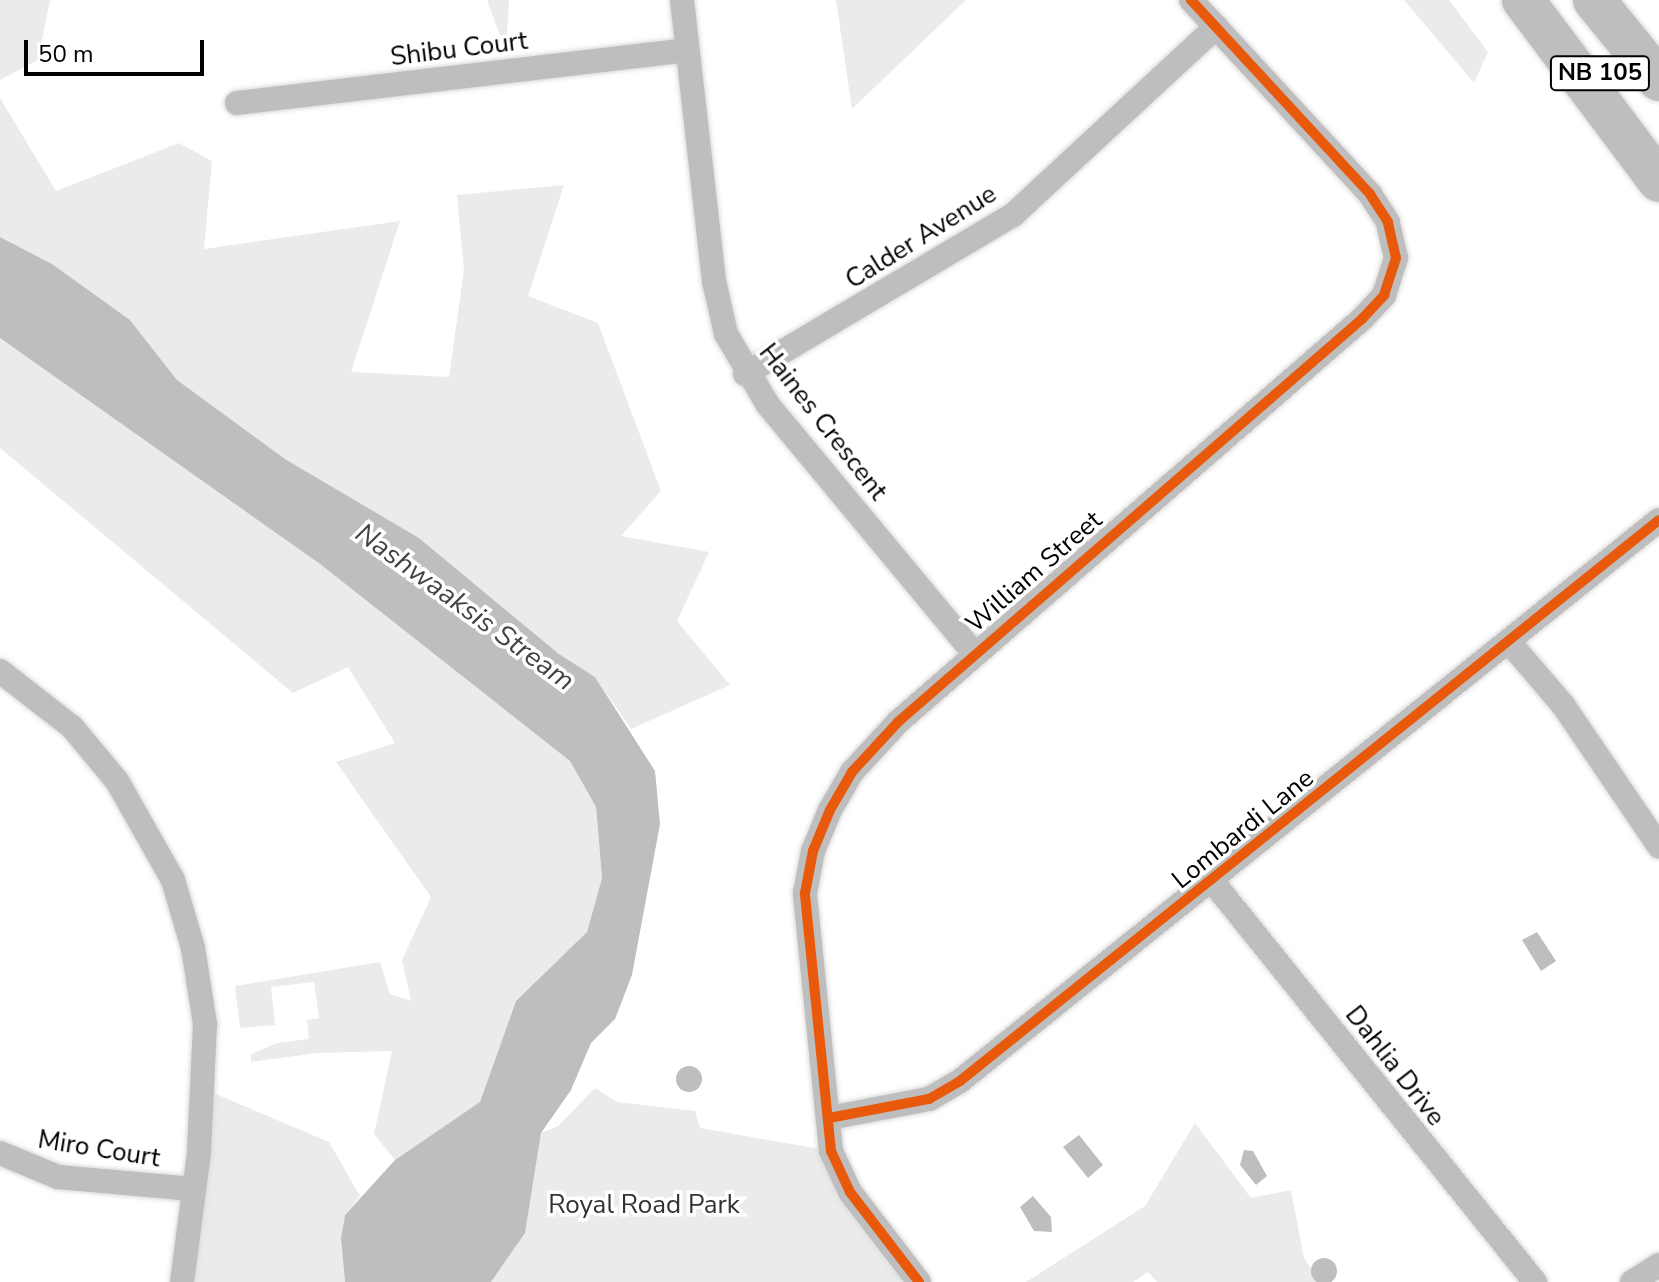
<!DOCTYPE html>
<html>
<head>
<meta charset="utf-8">
<style>
	body { margin:0 }
	#map { position:relative; width:1659px; height:1282px; overflow:hidden; background:#fff; font-family:"Nunito Sans",sans-serif }
	div>[style] { position:absolute }
	[style*='--x'] { left:calc(var(--x)*1px); top:calc(var(--y)*1px); width:calc(var(--w)*1px); rotate:calc(var(--a)*1deg) }
	.green>* { inset:0; background:#ebebeb }
	.water>* { inset:0; background:#bebebe }
	.round { border-radius:50% }
	.roads { filter:drop-shadow(0 0 2px #dbdbdb) drop-shadow(0 0 2px #dbdbdb) }
	.street>* { height:24px; margin:-12px; padding:0 12px; transform-origin:12px; border-radius:12px; background:#bebebe }
	.highway>* { height:42px; margin:-21px; padding:0 21px; transform-origin:21px; border-radius:21px; background:#bebebe }
	.cycleway>* { height:10px; margin:-5px; padding:0 5px; transform-origin:5px; border-radius:5px; background:#e8590c }
	span { translate:-50% -50%; white-space:nowrap; text-align:center; line-height:1.15; -webkit-text-stroke:7px #fff; paint-order:stroke }
	.shield-label span { padding:2px 6px; background:#fff; border:2px solid; border-radius:6px; -webkit-text-stroke-width:0 }
	.shield-label { font-size:24px; color:#000; font-weight:700 }
	.street-label { font-size:26px; color:#000 }
	.park-label { font-size:26px; color:#323232 }
	.water-label { font-size:28px; color:#434343; font-style:italic }
	.scale { position:absolute; left:24px; top:40px; width:180px; height:36px; box-sizing:border-box; border:4px solid #000; border-top:0; padding-left:10px; font-size:24px; line-height:28px; white-space:nowrap; color:#000; -webkit-text-stroke:6px #fff; paint-order:stroke }
</style>
</head>
<body>
<div id="map">
	<div class="green">
		<div style="clip-path:polygon(0 0,50px 0,38px 60px,0 80px)"></div>
		<div style="clip-path:polygon(487px 0,509px 0,506px 52px)"></div>
		<div style="clip-path:polygon(836px 0,966px 0,852px 109px)"></div>
		<div style="clip-path:polygon(1404px 0,1449px 0,1488px 52px,1474px 83px)"></div>
		<div style="clip-path:polygon(0 98px,56px 191px,179px 143px,212px 161px,204px 249px,400px 221px,351px 372px,449px 377px,464px 270px,457px 195px,564px 185px,528px 296px,598px 323px,661px 491px,621px 536px,709px 552px,677px 621px,730px 685px,631px 729px,595px 677px,559px 654px,419px 538px,285px 459px,177px 380px,130px 320px,52px 264px,0 237px)"></div>
		<div style="clip-path:polygon(0 338px,320px 564px,570px 761px,596px 807px,602px 878px,587px 932px,516px 1001px,480px 1102px,395px 1160px,374px 1134px,392px 1051px,317px 1053px,251px 1062px,251px 1054px,277px 1043px,309px 1039px,307px 1020px,319px 1018px,314px 982px,271px 987px,275px 1025px,240px 1028px,235px 986px,380px 962px,390px 994px,411px 1001px,402px 960px,431px 897px,336px 762px,395px 743px,348px 667px,293px 693px,0 448px)"></div>
		<div style="clip-path:polygon(595px 1088px,617px 1102px,695px 1111px,700px 1128px,831px 1151px,919px 1282px,491px 1282px,525px 1232px,541px 1133px,558px 1126px)"></div>
		<div style="clip-path:polygon(204px 1089px,329px 1142px,360px 1196px,345px 1215px,341px 1238px,345px 1282px,182px 1282px)"></div>
		<div style="clip-path:polygon(1195px 1123px,1251px 1198px,1291px 1190px,1304px 1258px,1320px 1282px,1157px 1282px,1148px 1272px,1133px 1282px,1026px 1282px,1145px 1206px)"></div>
	</div>
	<div class="water">
		<div style="clip-path:polygon(0 237px,52px 264px,130px 320px,177px 380px,285px 459px,419px 538px,559px 654px,595px 677px,655px 771px,660px 824px,632px 975px,615px 1019px,591px 1043px,571px 1090px,541px 1133px,525px 1233px,491px 1282px,345px 1282px,341px 1238px,345px 1215px,395px 1160px,480px 1102px,516px 1001px,587px 932px,602px 878px,596px 807px,570px 761px,320px 564px,0 338px)"></div>
		<div style="clip-path:polygon(1537px 932px,1556px 961px,1541px 971px,1522px 940px)"></div>
		<div class="round" style="left:676px;top:1066px;width:26px;height:26px"></div>
		<div style="clip-path:polygon(1079px 1135px,1103px 1165px,1088px 1178px,1063px 1147px)"></div>
		<div style="clip-path:polygon(1244px 1150px,1253px 1151px,1267px 1176px,1256px 1185px,1240px 1165px)"></div>
		<div style="clip-path:polygon(1033px 1196px,1051px 1217px,1052px 1232px,1034px 1231px,1020px 1207px)"></div>
		<div class="round" style="left:1311px;top:1258px;width:26px;height:26px"></div>
	</div>
	<div class="roads">
		<div class="street">
			<div style="--x:682;--y:0;--w:283;--a:83.5"></div>
			<div style="--x:714;--y:281;--w:54;--a:77.2"></div>
			<div style="--x:726;--y:334;--w:82;--a:59.4"></div>
			<div style="--x:768;--y:405;--w:322;--a:50.3"></div>
			<div style="--x:237;--y:103;--w:453;--a:-6.7"></div>
			<div style="--x:745;--y:374;--w:312;--a:-30.7"></div>
			<div style="--x:1013;--y:215;--w:277;--a:-42.8"></div>
			<div style="--x:1509;--y:642;--w:83;--a:49.4"></div>
			<div style="--x:1563;--y:705;--w:171;--a:55.8"></div>
			<div style="--x:0;--y:671;--w:91;--a:37.9"></div>
			<div style="--x:72;--y:727;--w:70;--a:50.2"></div>
			<div style="--x:117;--y:781;--w:114;--a:60.5"></div>
			<div style="--x:173;--y:880;--w:71;--a:73.6"></div>
			<div style="--x:193;--y:948;--w:77;--a:81"></div>
			<div style="--x:205;--y:1024;--w:129;--a:92.7"></div>
			<div style="--x:199;--y:1153;--w:130;--a:97.5"></div>
			<div style="--x:1213;--y:882;--w:514;--a:51.17"></div>
			<div style="--x:829;--y:1118;--w:102;--a:-10.8"></div>
			<div style="--x:929;--y:1099;--w:36;--a:-30"></div>
			<div style="--x:960;--y:1081;--w:896;--a:-38.75"></div>
			<div style="--x:0;--y:1153;--w:63;--a:22.5"></div>
			<div style="--x:58;--y:1177;--w:135;--a:5.1"></div>
			<div style="--x:919;--y:1282;--w:113;--a:-127.5"></div>
			<div style="--x:850;--y:1192;--w:45;--a:-114.9"></div>
			<div style="--x:831;--y:1151;--w:259;--a:-95.8"></div>
			<div style="--x:805;--y:893;--w:43;--a:-79.2"></div>
			<div style="--x:813;--y:851;--w:44;--a:-67.5"></div>
			<div style="--x:830;--y:810;--w:44;--a:-59.9"></div>
			<div style="--x:852;--y:772;--w:68;--a:-47.4"></div>
			<div style="--x:898;--y:722;--w:615;--a:-40.98"></div>
			<div style="--x:1362;--y:319;--w:33;--a:-47"></div>
			<div style="--x:1384;--y:295;--w:39;--a:-72"></div>
			<div style="--x:1396;--y:258;--w:37;--a:-103"></div>
			<div style="--x:1388;--y:222;--w:33;--a:-123"></div>
			<div style="--x:1370;--y:194;--w:264;--a:-132.7"></div>
			<div style="--x:1632;--y:1282;--w:32;--a:-32"></div>
		</div>
		<div class="highway">
			<div style="--x:1523;--y:0;--w:226;--a:53.1"></div>
			<div style="--x:1594;--y:0;--w:103;--a:50.9"></div>
		</div>
	</div>
	<div class="cycleway">
		<div style="--x:829;--y:1118;--w:102;--a:-10.8"></div>
		<div style="--x:929;--y:1099;--w:36;--a:-30"></div>
		<div style="--x:960;--y:1081;--w:896;--a:-38.75"></div>
		<div style="--x:919;--y:1282;--w:113;--a:-127.5"></div>
		<div style="--x:850;--y:1192;--w:45;--a:-114.9"></div>
		<div style="--x:831;--y:1151;--w:259;--a:-95.8"></div>
		<div style="--x:805;--y:893;--w:43;--a:-79.2"></div>
		<div style="--x:813;--y:851;--w:44;--a:-67.5"></div>
		<div style="--x:830;--y:810;--w:44;--a:-59.9"></div>
		<div style="--x:852;--y:772;--w:68;--a:-47.4"></div>
		<div style="--x:898;--y:722;--w:615;--a:-40.98"></div>
		<div style="--x:1362;--y:319;--w:33;--a:-47"></div>
		<div style="--x:1384;--y:295;--w:39;--a:-72"></div>
		<div style="--x:1396;--y:258;--w:37;--a:-103"></div>
		<div style="--x:1388;--y:222;--w:33;--a:-123"></div>
		<div style="--x:1370;--y:194;--w:264;--a:-132.7"></div>
	</div>
	<div class="shield-label">
		<span style="left:1600px;top:73px">NB 105</span>
	</div>
	<div class="street-label">
		<span style="left:459px;top:49px;rotate:-7deg">Shibu Court</span>
		<span style="left:921px;top:237px;rotate:-32deg">Calder Avenue</span>
		<span style="left:823px;top:422px;rotate:52deg">Haines Crescent</span>
		<span style="left:1034px;top:572px;rotate:-41deg">William Street</span>
		<span style="left:1243px;top:829px;rotate:-39deg">Lombardi Lane</span>
		<span style="left:1395px;top:1066px;rotate:52deg">Dahlia Drive</span>
		<span style="left:99px;top:1149px;rotate:9deg">Miro Court</span>
	</div>
	<div class="park-label">
		<span style="left:644px;top:1205px">Royal Road Park</span>
	</div>
	<div class="water-label">
		<span style="left:465px;top:607px;rotate:36deg">Nashwaaksis Stream</span>
	</div>
	<div class="scale">50 m</div>
</div>
</body>
</html>
